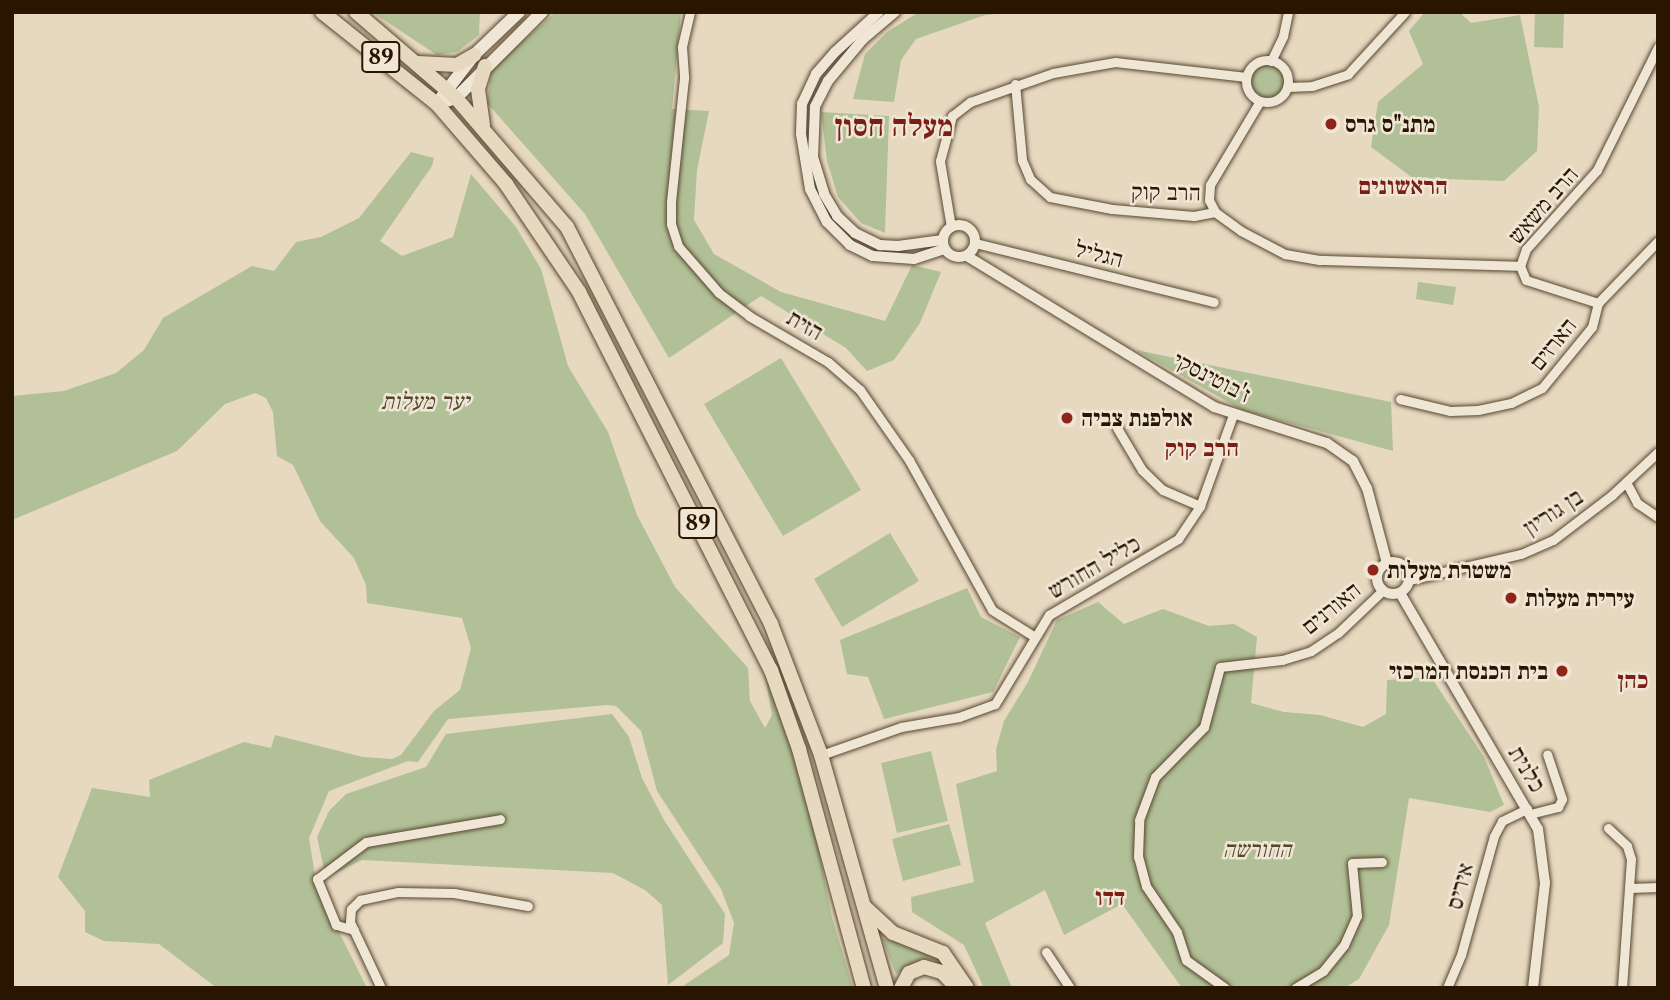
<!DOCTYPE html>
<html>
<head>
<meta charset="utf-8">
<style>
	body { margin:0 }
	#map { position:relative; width:1670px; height:1000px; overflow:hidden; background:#e7d8c0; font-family:"Libre Caslon Text","Frank Ruhl Libre",serif }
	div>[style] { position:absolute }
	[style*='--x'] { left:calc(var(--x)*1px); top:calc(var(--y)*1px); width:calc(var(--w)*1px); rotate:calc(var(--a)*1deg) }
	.green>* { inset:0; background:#b1c096 }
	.round { border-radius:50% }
	.roads { filter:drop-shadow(0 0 2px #584630) drop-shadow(0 0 2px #584630) }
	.minor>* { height:9px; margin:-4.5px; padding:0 4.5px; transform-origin:4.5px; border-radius:4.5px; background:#efe6d6 }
	.minor>.ring { margin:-4.5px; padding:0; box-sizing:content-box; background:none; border:9px solid #efe6d6; border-radius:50% }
	.tertiary>* { height:10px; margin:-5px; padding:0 5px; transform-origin:5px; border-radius:5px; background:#efe6d6 }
	.tertiary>.ring { margin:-5px; padding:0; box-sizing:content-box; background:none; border:10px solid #efe6d6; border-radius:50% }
	.secondary>* { height:12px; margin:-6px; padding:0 6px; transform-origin:6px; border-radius:6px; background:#efe6d6 }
	.trunk>* { height:14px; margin:-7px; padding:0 7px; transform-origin:7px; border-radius:7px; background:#e7d8c0 }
	.dots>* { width:19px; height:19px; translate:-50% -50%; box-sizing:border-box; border:4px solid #efe6d6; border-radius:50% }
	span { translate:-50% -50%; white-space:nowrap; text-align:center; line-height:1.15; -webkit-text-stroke:5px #efe6d6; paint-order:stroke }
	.shield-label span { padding:2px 5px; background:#efe6d6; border:2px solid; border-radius:5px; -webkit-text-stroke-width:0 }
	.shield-label { font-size:21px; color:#291500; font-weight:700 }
	.poi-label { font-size:23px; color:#291500; font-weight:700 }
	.left { translate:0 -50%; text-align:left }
	.right { translate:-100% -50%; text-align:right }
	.street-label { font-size:23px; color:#291500 }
	.park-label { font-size:23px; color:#52482d; font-style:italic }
	.neighbourhood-label { font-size:24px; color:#7a1f14; font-weight:700 }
	.district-label { font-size:30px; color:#7a1f14; font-weight:700 }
	.frame { position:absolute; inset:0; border:14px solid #291500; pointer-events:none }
</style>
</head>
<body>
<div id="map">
	<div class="green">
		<div style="clip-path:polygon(372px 12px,480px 12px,479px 35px,457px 52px,437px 55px)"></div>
		<div style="clip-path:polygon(556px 12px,681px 12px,672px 109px,709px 111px,697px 170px,694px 220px,714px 254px,781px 292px,885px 321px,912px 265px,941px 272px,920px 323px,894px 360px,867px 371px,846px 348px,761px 296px,669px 358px,585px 214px,487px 103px,492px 68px)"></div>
		<div style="clip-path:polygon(919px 12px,1015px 12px,985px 15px,916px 39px,901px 60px,894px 102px,853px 99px,865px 54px,887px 32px)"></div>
		<div style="clip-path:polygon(1425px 12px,1459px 12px,1471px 23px,1520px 15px,1539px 107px,1537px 151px,1504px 181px,1413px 178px,1371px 147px,1378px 102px,1423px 64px,1409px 31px)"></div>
		<div style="clip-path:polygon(1535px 12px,1564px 12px,1563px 48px,1534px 47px)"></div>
		<div class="round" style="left:1249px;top:63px;width:36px;height:36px"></div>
		<div style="clip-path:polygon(821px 112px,889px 116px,885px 233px,861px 223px,838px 197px,827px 161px)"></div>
		<div style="clip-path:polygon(411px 152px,434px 158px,432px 166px,380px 241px,402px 256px,453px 237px,471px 174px,516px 227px,541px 269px,568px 366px,608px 432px,637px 515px,675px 587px,748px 668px,750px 701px,765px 728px,772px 715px,764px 670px,808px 796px,832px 917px,853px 988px,680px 988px,729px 955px,734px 923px,721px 889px,657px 791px,641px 731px,616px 706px,607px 705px,448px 719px,418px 762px,408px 761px,329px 791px,309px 838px,317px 888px,367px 988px,217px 988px,159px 944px,104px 941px,85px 932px,85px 911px,58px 877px,92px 788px,150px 797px,149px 780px,244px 742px,271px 748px,275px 735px,363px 757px,392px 759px,401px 755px,434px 711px,460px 690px,471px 648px,462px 618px,367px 603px,366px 585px,354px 558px,320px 521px,293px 465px,277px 456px,273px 412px,266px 398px,255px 393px,225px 404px,177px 451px,12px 520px,12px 396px,64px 391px,116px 373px,144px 350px,163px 318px,252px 266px,274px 271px,296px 242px,321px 237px,359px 218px)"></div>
		<div style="clip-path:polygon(1418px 282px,1456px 287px,1453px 305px,1416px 299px)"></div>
		<div style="clip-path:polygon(1136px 350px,1391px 402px,1393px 451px,1242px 410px)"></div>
		<div style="clip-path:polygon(781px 358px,861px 490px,783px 536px,704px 404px)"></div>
		<div style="clip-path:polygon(890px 533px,919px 581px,842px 627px,814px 579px)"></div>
		<div style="clip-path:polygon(967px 588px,981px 617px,1020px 637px,993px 692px,884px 719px,868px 677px,847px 674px,840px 640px)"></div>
		<div style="clip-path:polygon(1098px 602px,1124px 624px,1163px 609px,1209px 626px,1234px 624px,1257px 637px,1251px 703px,1284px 712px,1320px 715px,1363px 727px,1386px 714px,1387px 680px,1431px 677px,1484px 757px,1504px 805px,1490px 812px,1409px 798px,1389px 925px,1359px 979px,1344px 988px,1182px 988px,1122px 904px,1064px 935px,1045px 890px,985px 923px,1012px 988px,984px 988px,964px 945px,912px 912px,911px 897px,974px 882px,956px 784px,997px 771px,996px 749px,1004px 721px,1028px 682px,1057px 620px)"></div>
		<div style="clip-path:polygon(612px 714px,629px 737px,642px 778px,664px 820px,725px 914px,723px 943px,668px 985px,662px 905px,645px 890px,613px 873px,362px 860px,326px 878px,317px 837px,329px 811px,346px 794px,426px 767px,446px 734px)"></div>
		<div style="clip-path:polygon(931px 751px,948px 821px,897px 833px,881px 763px)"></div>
		<div style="clip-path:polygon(949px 824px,961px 865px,903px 881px,892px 839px)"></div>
		<div style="clip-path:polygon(882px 938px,928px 951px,945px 962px,922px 959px,896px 974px)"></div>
	</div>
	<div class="roads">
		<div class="minor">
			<div style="--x:690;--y:12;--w:36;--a:103"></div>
			<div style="--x:682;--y:47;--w:31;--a:86"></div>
			<div style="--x:684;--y:78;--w:125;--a:96"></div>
			<div style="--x:671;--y:202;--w:22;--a:90"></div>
			<div style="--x:671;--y:224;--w:23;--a:72"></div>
			<div style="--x:678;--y:246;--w:62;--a:48.9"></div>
			<div style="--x:719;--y:293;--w:38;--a:37"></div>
			<div style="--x:749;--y:316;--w:91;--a:30.2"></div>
			<div style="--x:828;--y:362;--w:43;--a:41.2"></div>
			<div style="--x:860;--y:390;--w:85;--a:55"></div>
			<div style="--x:909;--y:460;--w:171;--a:61"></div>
			<div style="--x:992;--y:610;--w:51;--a:32.1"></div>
			<div style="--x:1658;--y:47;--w:137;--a:116.4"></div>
			<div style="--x:1597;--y:170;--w:106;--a:131.9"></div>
			<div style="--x:1526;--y:249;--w:18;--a:109"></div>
			<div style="--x:1520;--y:266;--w:15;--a:67"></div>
			<div style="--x:1526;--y:280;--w:76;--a:17.7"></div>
			<div style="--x:1598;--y:303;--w:86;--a:-45.9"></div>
			<div class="ring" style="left:1246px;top:60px;width:33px;height:33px"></div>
			<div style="--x:1271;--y:61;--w:28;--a:-64"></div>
			<div style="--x:1283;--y:36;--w:25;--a:-78"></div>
			<div style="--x:1015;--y:84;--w:76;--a:84.7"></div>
			<div style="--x:1022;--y:160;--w:21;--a:67"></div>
			<div style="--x:1030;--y:179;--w:27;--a:42"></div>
			<div style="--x:1050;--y:197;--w:63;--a:11"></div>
			<div style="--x:1112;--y:209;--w:82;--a:4.9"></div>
			<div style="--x:1194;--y:216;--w:21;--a:-11"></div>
			<div style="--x:1287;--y:87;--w:25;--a:-2"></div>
			<div style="--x:1312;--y:86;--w:38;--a:-18"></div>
			<div style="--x:1348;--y:74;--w:84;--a:-47.4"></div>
			<div style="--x:1260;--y:101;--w:98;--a:120.8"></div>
			<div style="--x:1210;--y:185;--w:15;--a:94"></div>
			<div style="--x:1209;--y:200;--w:13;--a:63"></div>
			<div style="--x:1215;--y:212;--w:32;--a:36"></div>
			<div style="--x:1241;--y:231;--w:50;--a:27.6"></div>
			<div style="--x:1285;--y:254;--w:36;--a:10"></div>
			<div style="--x:1320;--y:260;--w:200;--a:1.7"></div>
			<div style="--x:951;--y:227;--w:67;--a:-99.5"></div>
			<div style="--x:940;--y:161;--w:47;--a:-75.1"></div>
			<div style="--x:952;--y:116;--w:23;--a:-38"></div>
			<div style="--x:970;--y:102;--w:88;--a:-19.3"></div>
			<div style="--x:1053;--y:73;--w:63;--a:-10.1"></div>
			<div style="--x:1115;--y:62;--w:132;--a:6.5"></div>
			<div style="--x:975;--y:243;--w:246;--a:13.9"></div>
			<div style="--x:1400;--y:399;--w:51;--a:13.5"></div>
			<div style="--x:1450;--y:411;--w:28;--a:-2"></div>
			<div style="--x:1478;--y:410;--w:34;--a:-12"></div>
			<div style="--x:1511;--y:403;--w:34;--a:-26"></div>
			<div style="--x:1542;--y:388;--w:79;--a:-50.7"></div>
			<div style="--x:1592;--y:327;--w:25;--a:-76"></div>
			<div style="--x:1117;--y:428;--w:49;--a:59.2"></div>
			<div style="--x:1142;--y:470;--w:29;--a:44"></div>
			<div style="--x:1163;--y:490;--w:40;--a:23.4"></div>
			<div style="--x:1626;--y:482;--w:24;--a:62"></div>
			<div style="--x:1637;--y:503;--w:25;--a:34"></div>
			<div style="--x:1409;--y:580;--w:115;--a:-13.1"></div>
			<div style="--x:1521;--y:554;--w:35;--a:-24"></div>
			<div style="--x:1553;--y:540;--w:74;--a:-37.3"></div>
			<div style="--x:1612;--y:495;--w:63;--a:-43.1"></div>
			<div style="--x:821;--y:755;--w:85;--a:-19.3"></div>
			<div style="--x:901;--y:727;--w:59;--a:-9.8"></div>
			<div style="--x:959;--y:717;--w:38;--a:-20"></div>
			<div style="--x:995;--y:704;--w:104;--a:-58.8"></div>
			<div style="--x:1049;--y:615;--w:150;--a:-30.5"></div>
			<div style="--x:1178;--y:539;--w:40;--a:-56"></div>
			<div style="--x:1200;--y:506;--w:97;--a:-70.1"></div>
			<div style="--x:1530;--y:814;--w:29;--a:-14"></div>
			<div style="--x:1558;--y:807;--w:9;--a:-63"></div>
			<div style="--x:1562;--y:799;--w:47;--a:-108.4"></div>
			<div style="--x:1608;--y:828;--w:26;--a:43"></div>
			<div style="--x:1627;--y:846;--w:14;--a:73"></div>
			<div style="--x:1631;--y:859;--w:129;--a:94"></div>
			<div style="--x:1630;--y:888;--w:28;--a:-2"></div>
			<div style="--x:354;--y:930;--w:19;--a:-164"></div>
			<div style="--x:336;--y:925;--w:50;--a:-112.4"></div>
			<div style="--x:317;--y:879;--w:61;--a:-37.1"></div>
			<div style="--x:366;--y:842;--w:136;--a:-9.7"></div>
			<div style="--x:1046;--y:952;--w:43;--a:56.3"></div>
			<div style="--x:381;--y:988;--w:73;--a:-115.2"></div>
			<div style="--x:350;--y:922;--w:13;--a:-86"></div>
			<div style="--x:351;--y:909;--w:13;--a:-45"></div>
			<div style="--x:360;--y:900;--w:39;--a:-12"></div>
			<div style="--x:398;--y:892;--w:56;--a:1"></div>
			<div style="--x:454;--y:893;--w:75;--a:10"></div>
			<div style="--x:1225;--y:988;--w:48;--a:-144.3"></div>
			<div style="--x:1186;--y:960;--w:29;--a:-108"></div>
			<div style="--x:1177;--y:932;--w:55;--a:-124"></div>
			<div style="--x:1146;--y:886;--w:30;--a:-105"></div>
			<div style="--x:1138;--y:857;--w:37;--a:-88"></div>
			<div style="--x:1139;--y:820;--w:46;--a:-69.6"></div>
			<div style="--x:1155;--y:777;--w:70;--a:-45.6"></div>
			<div style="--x:1204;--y:727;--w:62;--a:-75.1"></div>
			<div style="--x:1220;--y:667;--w:62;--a:-6.4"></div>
			<div style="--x:1282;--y:660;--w:30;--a:-17"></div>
			<div style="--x:1311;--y:651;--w:32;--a:-34"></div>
			<div style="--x:1338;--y:633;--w:62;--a:-43.7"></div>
			<div style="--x:1295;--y:988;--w:33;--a:-31"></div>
			<div style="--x:1323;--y:971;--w:33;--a:-51"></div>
			<div style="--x:1344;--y:945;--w:32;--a:-66"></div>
			<div style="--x:1357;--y:916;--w:53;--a:-95.4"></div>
			<div style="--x:1352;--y:863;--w:30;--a:-2"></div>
			<div style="--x:1447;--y:988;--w:36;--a:-67"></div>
			<div style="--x:1461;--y:955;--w:123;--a:-74.5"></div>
			<div style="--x:1494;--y:836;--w:17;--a:-62"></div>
			<div style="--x:1502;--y:821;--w:28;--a:-26"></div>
		</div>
		<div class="tertiary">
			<div style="--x:879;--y:12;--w:59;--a:137.7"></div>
			<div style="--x:835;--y:52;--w:29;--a:131"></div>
			<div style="--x:816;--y:74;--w:33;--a:115"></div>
			<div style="--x:802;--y:104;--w:30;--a:92"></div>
			<div style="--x:801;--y:134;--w:56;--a:80.7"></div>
			<div style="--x:810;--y:189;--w:37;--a:63"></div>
			<div style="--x:827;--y:222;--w:33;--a:45"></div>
			<div style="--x:850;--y:245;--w:25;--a:26"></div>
			<div style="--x:873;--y:256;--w:41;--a:4.2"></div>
			<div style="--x:914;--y:259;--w:32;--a:-18"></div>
			<div style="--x:895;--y:12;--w:42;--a:139.8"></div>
			<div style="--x:863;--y:39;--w:55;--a:129.8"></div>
			<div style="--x:828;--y:81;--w:29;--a:117"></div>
			<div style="--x:815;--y:107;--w:50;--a:92.3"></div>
			<div style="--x:813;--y:157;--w:39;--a:73"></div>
			<div style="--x:824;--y:194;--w:26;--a:59"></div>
			<div style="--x:837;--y:216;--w:25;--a:43"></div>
			<div style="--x:855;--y:233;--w:28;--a:26"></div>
			<div style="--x:880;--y:245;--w:18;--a:3"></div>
			<div style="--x:898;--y:246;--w:45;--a:-7.6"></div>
			<div class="ring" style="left:943px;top:225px;width:22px;height:22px"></div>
			<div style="--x:967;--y:256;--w:289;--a:31.4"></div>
			<div style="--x:1214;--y:407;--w:119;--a:17.7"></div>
			<div style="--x:1327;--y:443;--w:32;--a:35"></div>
			<div style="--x:1353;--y:461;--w:30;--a:63"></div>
			<div style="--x:1367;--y:488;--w:78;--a:75.1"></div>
			<div class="ring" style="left:1377px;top:562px;width:22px;height:22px"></div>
			<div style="--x:1400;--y:593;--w:273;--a:59.7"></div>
			<div style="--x:1538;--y:829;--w:54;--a:82.6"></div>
			<div style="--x:1545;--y:883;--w:106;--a:96.5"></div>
		</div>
		<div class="secondary">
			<div style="--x:441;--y:98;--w:54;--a:-52.5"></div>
			<div style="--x:474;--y:55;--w:62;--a:-43.7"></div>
			<div style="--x:437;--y:104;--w:20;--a:-18"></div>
			<div style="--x:456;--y:98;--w:122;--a:-45"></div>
		</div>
		<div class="trunk">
			<div style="--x:322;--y:12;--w:147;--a:38.7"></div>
			<div style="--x:437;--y:104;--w:106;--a:49.2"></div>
			<div style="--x:506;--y:184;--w:130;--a:55.9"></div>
			<div style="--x:579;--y:292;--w:424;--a:63.1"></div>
			<div style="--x:771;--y:670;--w:84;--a:70.5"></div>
			<div style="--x:799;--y:749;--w:248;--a:74.8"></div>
			<div style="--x:356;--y:12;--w:132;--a:40.7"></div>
			<div style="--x:456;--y:98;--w:170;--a:49.3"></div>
			<div style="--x:567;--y:227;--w:446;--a:62.8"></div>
			<div style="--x:771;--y:624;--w:140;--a:69.1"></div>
			<div style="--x:821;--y:755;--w:242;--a:74.2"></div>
			<div style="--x:418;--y:63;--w:39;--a:3"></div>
			<div style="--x:457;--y:65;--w:20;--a:-30"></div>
			<div style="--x:483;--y:125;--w:36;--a:-98"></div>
			<div style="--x:478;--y:89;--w:24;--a:-73"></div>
			<div style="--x:865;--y:907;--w:38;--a:43"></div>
			<div style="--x:893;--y:933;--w:54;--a:21.8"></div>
			<div style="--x:943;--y:953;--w:42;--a:55.6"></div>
			<div style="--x:901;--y:988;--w:17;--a:-62"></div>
			<div style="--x:909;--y:973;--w:16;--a:-22"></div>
			<div style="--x:924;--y:967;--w:19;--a:16"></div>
			<div style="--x:942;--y:972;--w:22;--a:47"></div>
		</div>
	</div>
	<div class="dots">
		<div style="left:1331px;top:124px;background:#8f2418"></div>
		<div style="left:1067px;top:418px;background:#8f2418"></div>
		<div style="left:1373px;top:570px;background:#8f2418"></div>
		<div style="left:1511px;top:598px;background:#8f2418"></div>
		<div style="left:1562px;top:671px;background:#8f2418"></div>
	</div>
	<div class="shield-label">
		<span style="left:381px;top:57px">89</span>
		<span style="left:698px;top:523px">89</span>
	</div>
	<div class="poi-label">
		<span class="left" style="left:1345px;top:124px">מתנ"ס גרס</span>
		<span class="left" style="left:1081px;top:418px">אולפנת צביה</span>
		<span class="left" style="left:1387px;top:570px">משטרת מעלות</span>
		<span class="left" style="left:1525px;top:598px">עירית מעלות</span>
		<span class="right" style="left:1548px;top:671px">בית הכנסת המרכזי</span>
	</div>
	<div class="street-label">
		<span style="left:1166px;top:192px;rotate:1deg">הרב קוק</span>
		<span style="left:1543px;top:205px;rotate:-49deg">הרב משאש</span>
		<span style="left:1099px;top:254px;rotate:14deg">הגליל</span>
		<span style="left:805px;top:325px;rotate:30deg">הזית</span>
		<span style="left:1553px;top:344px;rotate:-51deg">הארזים</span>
		<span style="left:1212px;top:377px;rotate:27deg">ז'בוטינסקי</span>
		<span style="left:1553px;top:512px;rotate:-33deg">בן גוריון</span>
		<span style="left:1094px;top:567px;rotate:-30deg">כליל החורש</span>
		<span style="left:1331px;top:608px;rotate:-39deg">האורנים</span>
		<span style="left:1527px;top:769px;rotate:59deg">כלנית</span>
		<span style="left:1460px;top:886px;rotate:-75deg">איריס</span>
	</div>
	<div class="park-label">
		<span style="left:425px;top:401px">יער מעלות</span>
		<span style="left:1257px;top:849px">החורשה</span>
	</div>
	<div class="neighbourhood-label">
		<span style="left:1403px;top:186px">הראשונים</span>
		<span style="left:1202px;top:448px">הרב קוק</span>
		<span style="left:1633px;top:680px">כהן</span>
		<span style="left:1110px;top:897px">דדו</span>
	</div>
	<div class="district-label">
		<span style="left:894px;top:126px">מעלה חסון</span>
	</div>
	<div class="frame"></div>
</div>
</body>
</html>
